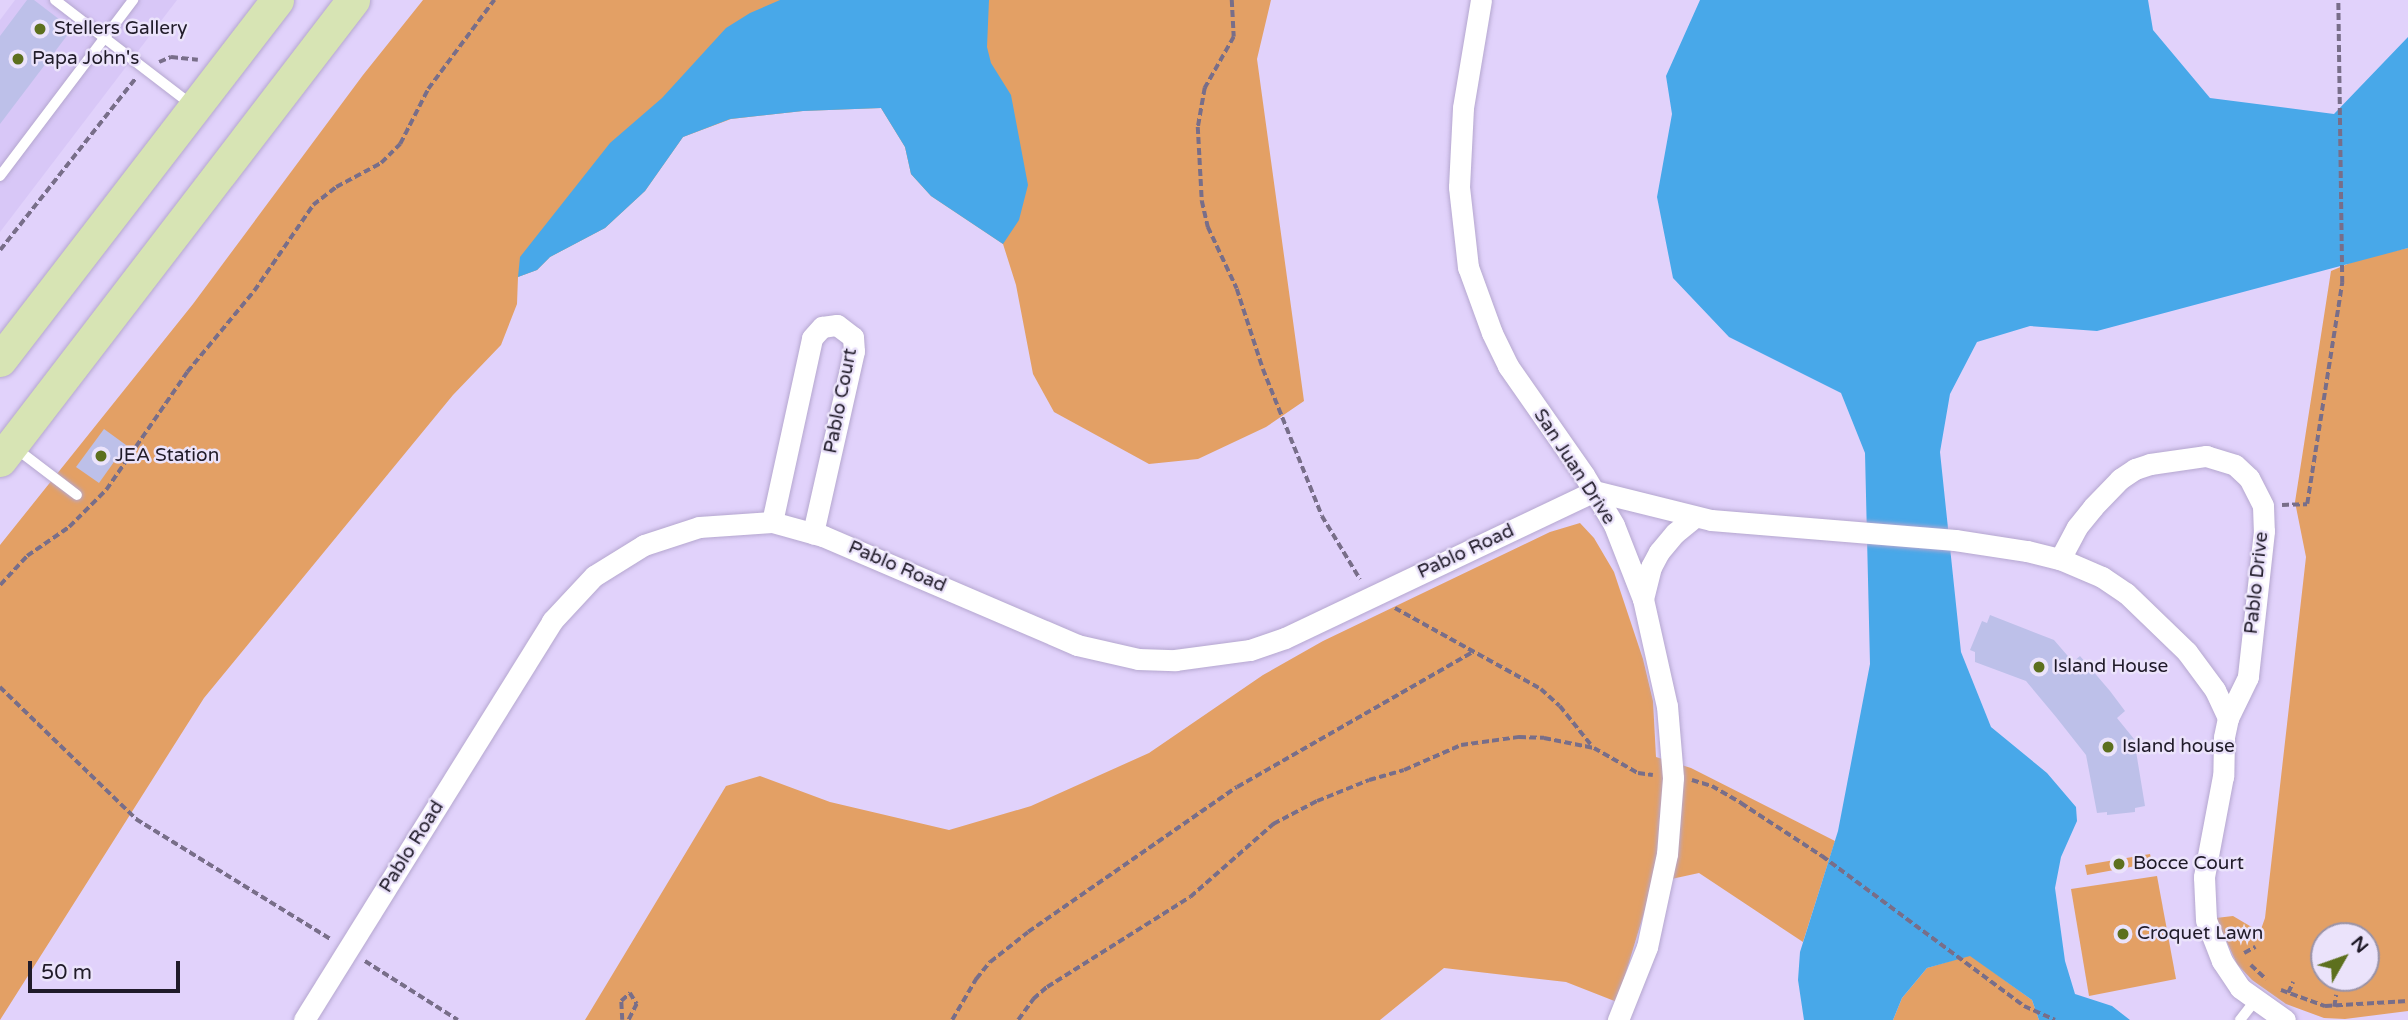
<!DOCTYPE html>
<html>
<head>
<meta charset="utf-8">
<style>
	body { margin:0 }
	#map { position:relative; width:2408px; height:1020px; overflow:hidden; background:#e1d2fb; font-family:"Varela Round",sans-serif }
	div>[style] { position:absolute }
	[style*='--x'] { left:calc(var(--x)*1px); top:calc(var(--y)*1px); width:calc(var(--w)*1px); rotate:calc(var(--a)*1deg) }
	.built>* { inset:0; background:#d8c7f7 }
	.green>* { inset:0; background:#e3a065 }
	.water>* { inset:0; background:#48a8e9 }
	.building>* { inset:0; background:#bdc0e9 }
	.path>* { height:3.5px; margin-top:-1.75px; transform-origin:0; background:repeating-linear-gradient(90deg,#786e89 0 7px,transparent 0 10.5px) }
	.roads { filter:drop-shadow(0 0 2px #b5a7cf) drop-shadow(0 0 2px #b5a7cf) }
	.lane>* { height:10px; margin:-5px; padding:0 5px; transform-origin:5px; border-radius:5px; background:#fff }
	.street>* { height:21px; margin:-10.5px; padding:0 10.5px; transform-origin:10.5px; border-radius:10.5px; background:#fff }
	.primary>* { height:33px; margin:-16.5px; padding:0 16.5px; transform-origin:16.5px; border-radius:16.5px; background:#d7e4b4 }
	.dots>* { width:19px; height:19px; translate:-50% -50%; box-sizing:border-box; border:4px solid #ebe3fb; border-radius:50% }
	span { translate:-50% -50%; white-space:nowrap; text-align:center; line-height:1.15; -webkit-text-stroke:5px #ebe3fb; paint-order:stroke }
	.poi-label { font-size:19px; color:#201b29 }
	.left { translate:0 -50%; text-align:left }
	.street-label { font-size:19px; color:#201b29 }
	.north { position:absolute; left:2310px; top:922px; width:70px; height:70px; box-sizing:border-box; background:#ebe3fb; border:2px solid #9a93a7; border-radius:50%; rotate:50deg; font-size:19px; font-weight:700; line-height:28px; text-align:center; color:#201b29 }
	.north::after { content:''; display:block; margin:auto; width:24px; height:32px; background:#5d701e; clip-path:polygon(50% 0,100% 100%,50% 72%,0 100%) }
	.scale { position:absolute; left:28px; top:961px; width:152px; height:32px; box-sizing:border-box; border:4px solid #201b29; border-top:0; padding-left:9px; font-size:21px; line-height:24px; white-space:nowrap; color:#201b29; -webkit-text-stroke:5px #ebe3fb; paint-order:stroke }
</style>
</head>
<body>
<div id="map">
	<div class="built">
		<div style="clip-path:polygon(15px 0,177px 0,0 232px,0 20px)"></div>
	</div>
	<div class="green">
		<div style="clip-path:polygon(423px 0,1271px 0,1257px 59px,1304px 401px,1266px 427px,1198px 459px,1149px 464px,1054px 412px,1033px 374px,1016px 285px,1003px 244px,931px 196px,911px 174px,905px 147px,881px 108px,803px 111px,731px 119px,683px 137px,645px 191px,605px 228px,550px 257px,537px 270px,518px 277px,517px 304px,501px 345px,453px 395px,204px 698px,0 1020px,0 545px,193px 304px,363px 75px)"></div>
		<div style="clip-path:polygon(evenodd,2408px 248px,2408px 1011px,2345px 1019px,2324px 1018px,2286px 1004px,2252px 980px,2237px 964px,2216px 918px,2233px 916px,2260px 932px,2265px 918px,2306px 557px,2295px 502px,2331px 271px,2362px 258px,2408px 248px,2324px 936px,2366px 936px,2366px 978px,2324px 978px,2324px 936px)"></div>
		<div style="clip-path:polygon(1580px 523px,1594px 538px,1614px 572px,1643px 659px,1653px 701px,1656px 757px,1691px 768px,1835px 841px,1803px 942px,1699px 873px,1653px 883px,1617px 1002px,1566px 982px,1444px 968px,1380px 1020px,585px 1020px,726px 786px,760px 776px,830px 802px,949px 830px,1031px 806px,1149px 753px,1263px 675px,1323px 641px,1550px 532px)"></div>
		<div style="clip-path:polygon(2150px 854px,2152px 863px,2087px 875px,2085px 865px)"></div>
		<div style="clip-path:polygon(2157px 876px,2176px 979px,2089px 996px,2071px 889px)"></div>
		<div style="clip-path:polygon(1970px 955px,2032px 1000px,2039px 1020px,1893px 1020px,1902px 998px,1927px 968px)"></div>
	</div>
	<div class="water">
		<div style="clip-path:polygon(780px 0,989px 0,987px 47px,991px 63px,1011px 95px,1028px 185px,1019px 220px,1003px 244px,931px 196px,911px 174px,905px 147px,881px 108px,803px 111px,730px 119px,683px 137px,645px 191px,605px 228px,550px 257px,537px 270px,518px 277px,520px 257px,610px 143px,662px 98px,726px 28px,750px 13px)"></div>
		<div style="clip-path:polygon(1700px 0,2148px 0,2153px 30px,2210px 98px,2334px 114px,2408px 37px,2408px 248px,2097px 331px,2030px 326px,1977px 342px,1950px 394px,1940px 452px,1961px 652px,1991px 727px,2047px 773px,2076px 807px,2077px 821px,2061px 857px,2055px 888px,2065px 961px,2075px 994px,2112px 1006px,2130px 1020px,2039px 1020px,2032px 1000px,1970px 956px,1927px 968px,1902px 998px,1893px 1020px,1804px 1020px,1798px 980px,1800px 952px,1838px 831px,1870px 664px,1865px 453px,1841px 393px,1729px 337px,1673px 278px,1657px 197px,1672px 114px,1666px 76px)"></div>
	</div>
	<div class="building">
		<div style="clip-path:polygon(27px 0,34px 0,72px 29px,0 124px,0 36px)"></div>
		<div style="clip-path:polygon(104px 429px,126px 445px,99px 483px,76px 467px)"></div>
		<div style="clip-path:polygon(1990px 615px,2054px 640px,2073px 662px,2080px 656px,2110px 691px,2125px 711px,2117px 718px,2134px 739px,2145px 806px,2135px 808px,2135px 812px,2107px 815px,2107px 812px,2097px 813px,2086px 755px,2056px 717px,2026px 681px,1975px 662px,1975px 652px,1970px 650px,1982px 621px,1987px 623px)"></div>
	</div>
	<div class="path">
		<div style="--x:1232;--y:0;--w:37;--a:87"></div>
		<div style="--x:1234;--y:37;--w:59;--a:119.6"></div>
		<div style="--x:1205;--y:88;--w:40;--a:100"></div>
		<div style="--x:1198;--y:127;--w:74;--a:86.9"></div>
		<div style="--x:1202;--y:201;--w:27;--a:77"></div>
		<div style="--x:1208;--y:227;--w:68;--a:64.9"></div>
		<div style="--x:1237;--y:289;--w:84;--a:72"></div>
		<div style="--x:1263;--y:369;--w:158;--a:68.1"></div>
		<div style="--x:1322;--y:516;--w:74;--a:58.9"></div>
		<div style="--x:159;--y:62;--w:13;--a:-23"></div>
		<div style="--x:171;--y:57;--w:27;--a:6"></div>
		<div style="--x:0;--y:250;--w:218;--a:-51.7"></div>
		<div style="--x:2282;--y:505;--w:25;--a:-2"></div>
		<div style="--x:2307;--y:504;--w:224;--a:-81"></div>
		<div style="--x:2342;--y:283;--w:283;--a:-90.8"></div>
		<div style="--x:0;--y:585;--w:40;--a:-47"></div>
		<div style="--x:27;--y:556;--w:51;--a:-34.6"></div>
		<div style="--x:69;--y:527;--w:52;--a:-45"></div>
		<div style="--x:106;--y:490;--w:143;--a:-55.5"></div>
		<div style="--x:187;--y:372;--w:105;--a:-50.4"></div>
		<div style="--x:254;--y:291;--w:104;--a:-55.5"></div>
		<div style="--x:313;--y:205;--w:29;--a:-38"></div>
		<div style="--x:336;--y:187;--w:51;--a:-28.1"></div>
		<div style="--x:381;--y:163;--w:27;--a:-45"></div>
		<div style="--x:400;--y:144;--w:62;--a:-63"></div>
		<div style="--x:428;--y:89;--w:111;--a:-53.4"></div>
		<div style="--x:1395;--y:608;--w:167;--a:29"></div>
		<div style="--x:1541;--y:689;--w:25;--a:42"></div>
		<div style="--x:1560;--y:706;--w:51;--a:51.3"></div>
		<div style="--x:0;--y:687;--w:190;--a:44.1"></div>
		<div style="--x:136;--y:819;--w:230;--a:31.7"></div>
		<div style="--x:1692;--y:780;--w:21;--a:17"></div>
		<div style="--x:1712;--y:786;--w:34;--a:30"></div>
		<div style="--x:1741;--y:803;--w:97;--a:33.2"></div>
		<div style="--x:1822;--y:856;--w:252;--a:36.6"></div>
		<div style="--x:2024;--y:1006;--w:34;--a:24"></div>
		<div style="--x:2244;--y:953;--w:13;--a:-29"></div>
		<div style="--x:365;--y:961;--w:110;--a:32.4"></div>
		<div style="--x:2251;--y:965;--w:21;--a:43"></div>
		<div style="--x:2281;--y:990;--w:47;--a:20"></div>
		<div style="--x:2325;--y:1006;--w:83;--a:-3.4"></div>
		<div style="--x:2288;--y:993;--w:12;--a:-66"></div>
		<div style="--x:2334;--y:1007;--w:12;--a:-81"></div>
		<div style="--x:622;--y:1020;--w:19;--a:-93"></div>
		<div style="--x:621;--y:1001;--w:12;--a:-42"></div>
		<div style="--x:630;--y:993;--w:13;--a:58"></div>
		<div style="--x:637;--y:1004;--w:18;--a:117"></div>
		<div style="--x:952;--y:1020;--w:48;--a:-59.7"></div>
		<div style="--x:976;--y:979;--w:22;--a:-51"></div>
		<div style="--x:990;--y:962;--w:48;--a:-38.3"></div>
		<div style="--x:1028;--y:932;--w:254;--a:-34.8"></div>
		<div style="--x:1237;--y:787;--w:272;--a:-29.8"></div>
		<div style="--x:1018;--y:1020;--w:26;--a:-54"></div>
		<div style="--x:1033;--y:999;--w:18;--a:-41"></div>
		<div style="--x:1047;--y:987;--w:169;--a:-32.2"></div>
		<div style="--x:1190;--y:897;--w:111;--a:-41.3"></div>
		<div style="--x:1273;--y:824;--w:50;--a:-27.6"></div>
		<div style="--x:1317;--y:801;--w:56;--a:-22"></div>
		<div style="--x:1369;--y:780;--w:36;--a:-16"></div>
		<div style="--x:1404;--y:770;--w:62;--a:-23.7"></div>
		<div style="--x:1461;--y:745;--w:59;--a:-7.9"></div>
		<div style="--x:1519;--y:737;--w:25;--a:2"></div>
		<div style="--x:1544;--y:738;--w:51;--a:11.3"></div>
		<div style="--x:1594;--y:748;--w:51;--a:29.6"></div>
		<div style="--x:1638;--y:773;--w:15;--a:8"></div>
	</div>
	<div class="roads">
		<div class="lane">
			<div style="--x:55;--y:0;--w:173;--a:37.5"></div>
			<div style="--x:0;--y:176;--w:221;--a:-52.9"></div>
			<div style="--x:14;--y:447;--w:79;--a:37.3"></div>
			<div style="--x:2240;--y:1020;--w:24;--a:-52"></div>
		</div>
		<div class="street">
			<div style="--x:1481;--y:0;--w:109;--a:99.5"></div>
			<div style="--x:1463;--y:108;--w:79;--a:92.9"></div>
			<div style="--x:1459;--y:187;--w:81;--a:83.6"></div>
			<div style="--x:1468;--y:267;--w:70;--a:70"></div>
			<div style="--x:1492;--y:333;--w:37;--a:64"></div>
			<div style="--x:1508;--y:366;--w:133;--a:55.1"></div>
			<div style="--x:1584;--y:475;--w:58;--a:59"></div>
			<div style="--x:1614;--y:525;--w:79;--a:68.6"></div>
			<div style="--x:1643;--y:599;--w:110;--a:77.4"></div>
			<div style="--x:1667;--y:706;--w:72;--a:85.2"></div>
			<div style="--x:1673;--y:778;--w:76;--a:94.5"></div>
			<div style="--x:1667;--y:854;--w:95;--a:102.1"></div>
			<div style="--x:1647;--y:947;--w:79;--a:111.7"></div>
			<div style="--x:772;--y:522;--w:188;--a:-77.7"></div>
			<div style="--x:812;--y:338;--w:15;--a:-48"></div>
			<div style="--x:822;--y:327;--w:15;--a:-8"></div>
			<div style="--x:837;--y:325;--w:20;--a:37"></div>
			<div style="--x:853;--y:337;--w:14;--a:86"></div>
			<div style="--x:854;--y:351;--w:187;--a:102.7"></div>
			<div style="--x:2060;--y:559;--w:36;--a:-62"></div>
			<div style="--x:2077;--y:527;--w:26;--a:-51"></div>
			<div style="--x:2093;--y:507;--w:39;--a:-46"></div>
			<div style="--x:2120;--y:479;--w:18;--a:-34"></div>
			<div style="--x:2135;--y:469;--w:16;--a:-18"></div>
			<div style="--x:2150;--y:464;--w:57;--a:-8.1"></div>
			<div style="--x:2206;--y:456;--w:30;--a:17"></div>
			<div style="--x:2235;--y:465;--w:19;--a:43"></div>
			<div style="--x:2249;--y:478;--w:31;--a:63"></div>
			<div style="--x:2263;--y:506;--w:25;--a:88"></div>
			<div style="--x:2264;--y:531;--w:147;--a:96.3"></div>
			<div style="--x:2248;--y:677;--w:46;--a:116"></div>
			<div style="--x:1643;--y:599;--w:33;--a:-76"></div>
			<div style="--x:1651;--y:567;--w:17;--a:-62"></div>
			<div style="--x:1659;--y:552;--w:25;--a:-50"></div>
			<div style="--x:1675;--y:533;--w:26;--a:-39"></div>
			<div style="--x:304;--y:1020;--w:470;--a:-58.1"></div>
			<div style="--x:552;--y:621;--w:62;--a:-47"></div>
			<div style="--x:594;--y:576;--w:59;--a:-31.8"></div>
			<div style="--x:644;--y:545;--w:58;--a:-18.1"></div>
			<div style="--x:699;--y:527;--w:73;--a:-3.9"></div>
			<div style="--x:772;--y:522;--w:53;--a:15.4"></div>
			<div style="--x:823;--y:536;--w:276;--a:23.2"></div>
			<div style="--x:1077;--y:645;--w:63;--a:12.9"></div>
			<div style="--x:1138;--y:659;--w:37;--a:2"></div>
			<div style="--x:1175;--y:660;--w:76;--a:-7.6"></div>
			<div style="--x:1250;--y:650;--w:37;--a:-19"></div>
			<div style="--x:1285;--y:638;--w:342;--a:-25.4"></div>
			<div style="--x:1594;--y:491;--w:121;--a:13.9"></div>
			<div style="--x:1711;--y:520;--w:245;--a:4.7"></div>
			<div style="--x:1955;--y:540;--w:73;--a:8.7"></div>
			<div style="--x:2027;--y:551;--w:34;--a:14"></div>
			<div style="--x:2060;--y:559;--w:46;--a:23.2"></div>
			<div style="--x:2102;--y:577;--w:29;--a:34"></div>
			<div style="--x:2126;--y:593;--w:85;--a:44"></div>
			<div style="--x:2187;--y:652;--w:47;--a:53.6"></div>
			<div style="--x:2215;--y:690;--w:31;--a:65"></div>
			<div style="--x:2228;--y:718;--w:19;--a:102"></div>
			<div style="--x:2224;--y:737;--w:39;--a:91"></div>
			<div style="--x:2223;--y:776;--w:103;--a:100.7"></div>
			<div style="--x:2204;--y:877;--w:43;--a:87.3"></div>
			<div style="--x:2206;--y:920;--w:44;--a:68.7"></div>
			<div style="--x:2222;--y:961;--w:32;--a:56"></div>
			<div style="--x:2240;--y:988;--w:55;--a:35.4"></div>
		</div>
		<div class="primary">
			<div style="--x:0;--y:360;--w:454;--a:-52.4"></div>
			<div style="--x:0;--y:460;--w:580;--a:-52.5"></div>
		</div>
	</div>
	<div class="dots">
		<div style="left:40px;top:29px;background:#5d701e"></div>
		<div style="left:18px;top:59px;background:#5d701e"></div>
		<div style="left:101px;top:456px;background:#5d701e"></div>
		<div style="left:2039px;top:667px;background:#5d701e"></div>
		<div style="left:2108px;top:747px;background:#5d701e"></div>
		<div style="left:2119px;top:864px;background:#5d701e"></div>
		<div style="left:2123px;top:934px;background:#5d701e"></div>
	</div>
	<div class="poi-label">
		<span class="left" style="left:54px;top:29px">Stellers Gallery</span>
		<span class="left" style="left:32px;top:59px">Papa John's</span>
		<span class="left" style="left:115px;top:456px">JEA Station</span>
		<span class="left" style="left:2053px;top:667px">Island House</span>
		<span class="left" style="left:2122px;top:747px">Island house</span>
		<span class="left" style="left:2133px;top:864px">Bocce Court</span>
		<span class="left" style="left:2137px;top:934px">Croquet Lawn</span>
	</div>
	<div class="street-label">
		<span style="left:841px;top:401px;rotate:-79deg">Pablo Court</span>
		<span style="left:1574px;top:467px;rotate:57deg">San Juan Drive</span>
		<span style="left:1466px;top:552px;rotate:-25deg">Pablo Road</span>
		<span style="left:897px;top:567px;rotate:23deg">Pablo Road</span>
		<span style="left:2257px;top:583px;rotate:-84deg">Pablo Drive</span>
		<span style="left:412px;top:847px;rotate:-58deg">Pablo Road</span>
	</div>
	<div class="north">N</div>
	<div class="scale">50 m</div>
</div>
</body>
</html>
